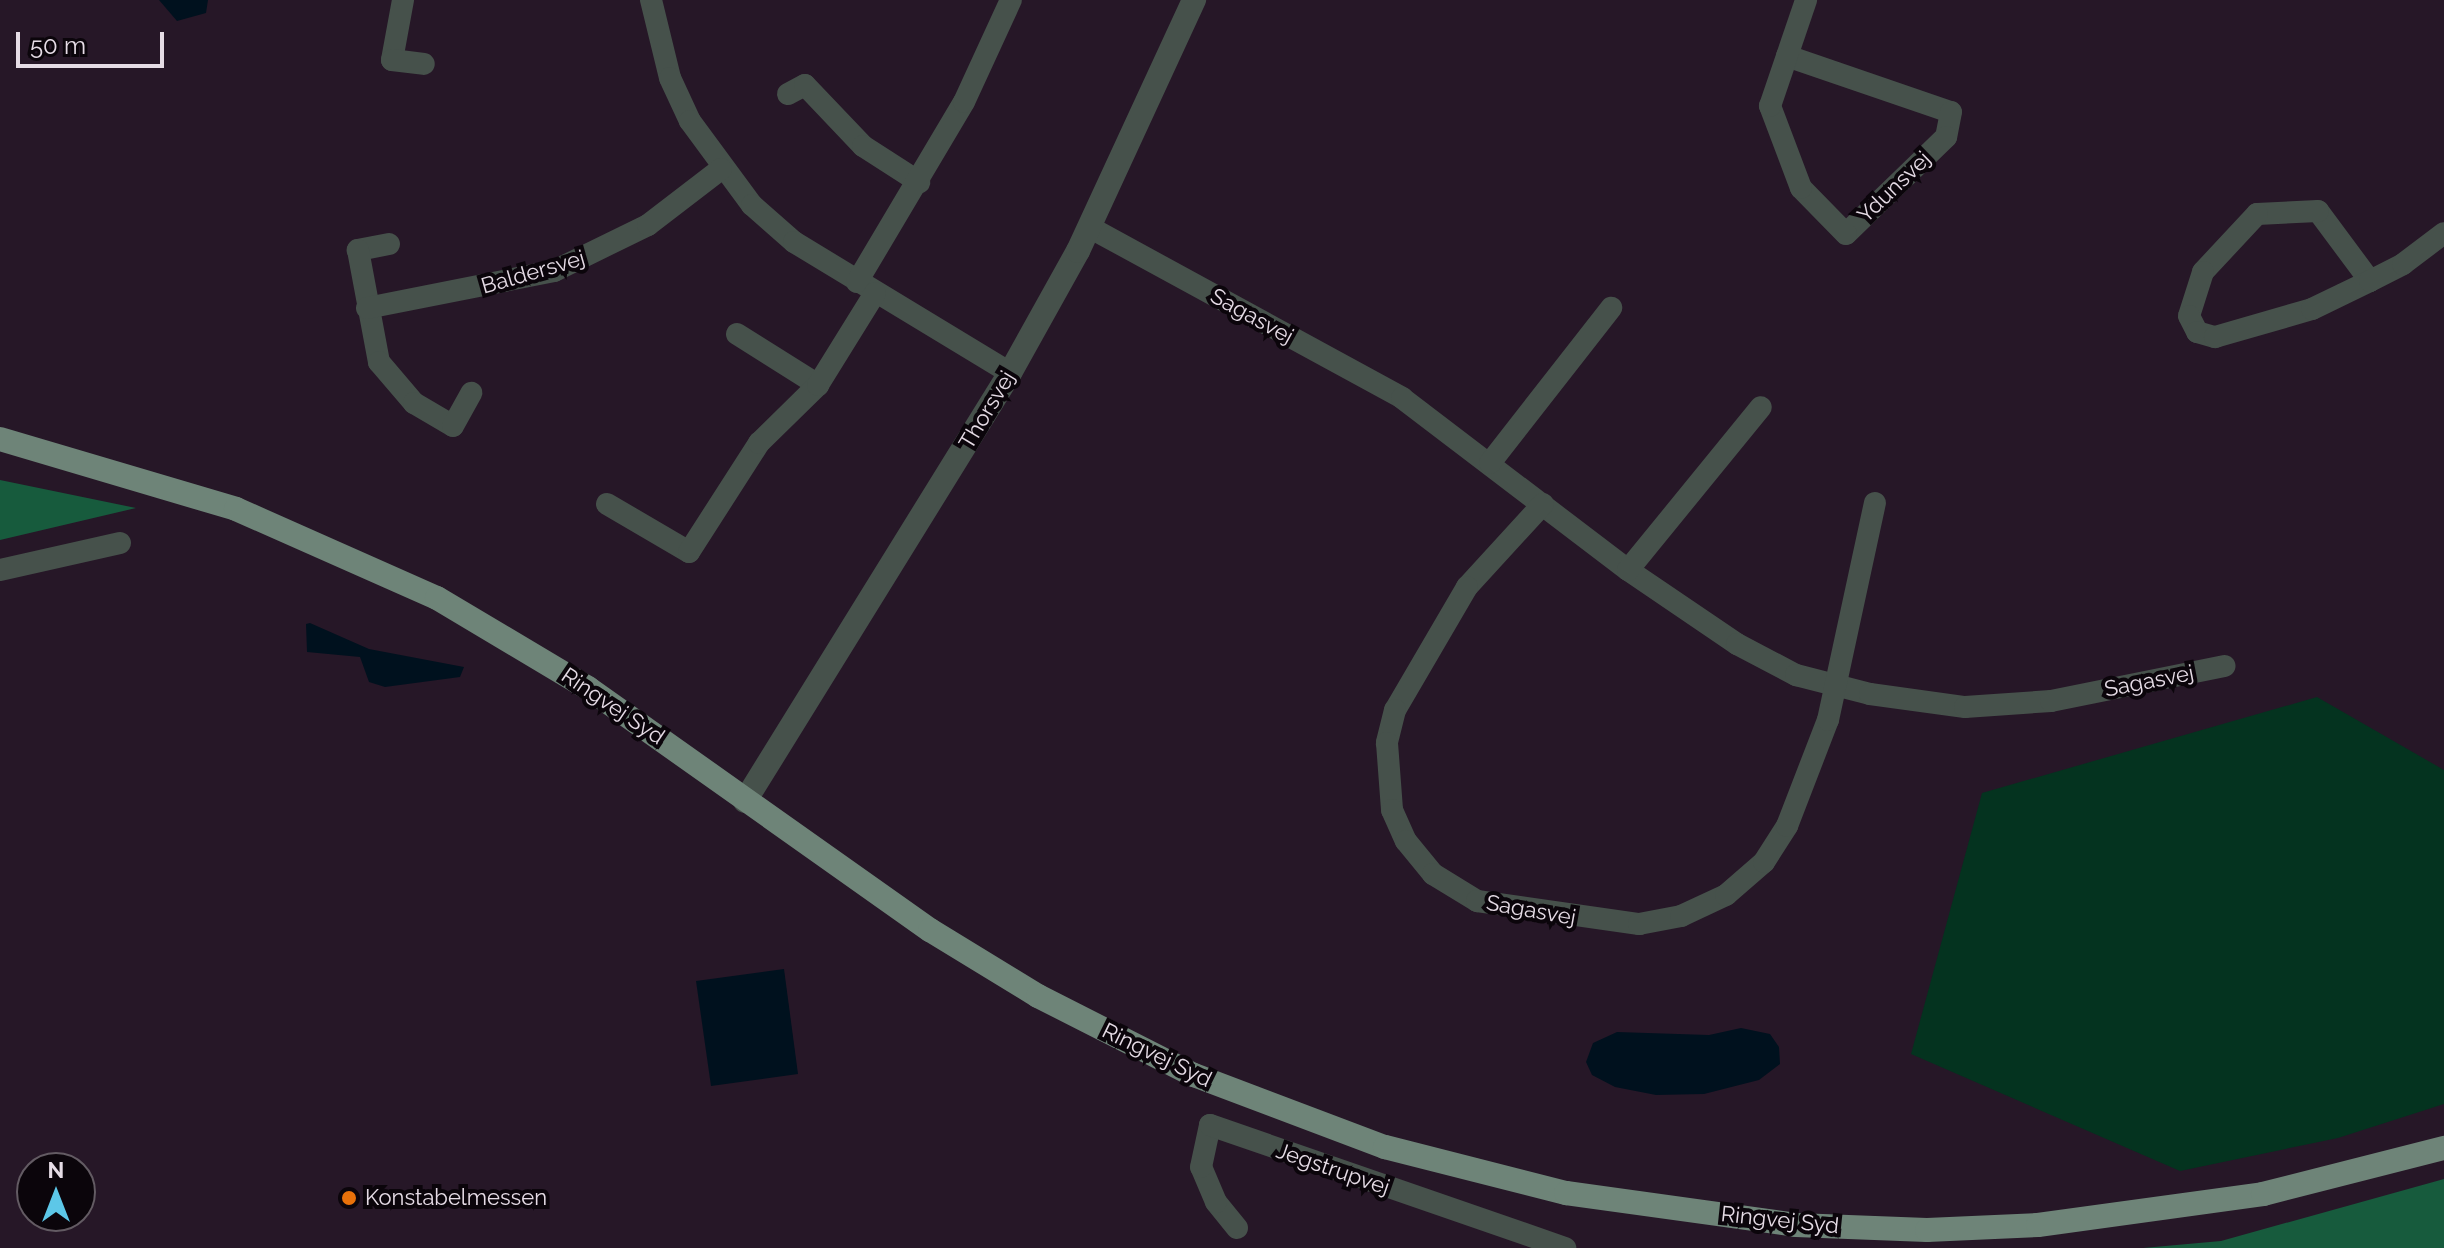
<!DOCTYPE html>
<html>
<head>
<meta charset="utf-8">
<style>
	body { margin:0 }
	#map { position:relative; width:2444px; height:1248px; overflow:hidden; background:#261727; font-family:Raleway,sans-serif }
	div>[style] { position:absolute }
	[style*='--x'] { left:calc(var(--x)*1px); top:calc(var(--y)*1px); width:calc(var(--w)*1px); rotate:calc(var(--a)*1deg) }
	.green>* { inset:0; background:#04331f }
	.forest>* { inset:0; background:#175b3d }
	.water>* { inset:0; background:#00111e }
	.minor>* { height:22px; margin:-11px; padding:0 11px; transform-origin:11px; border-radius:11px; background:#46514b }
	.tertiary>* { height:24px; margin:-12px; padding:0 12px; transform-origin:12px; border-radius:12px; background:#46514b }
	.primary>* { height:24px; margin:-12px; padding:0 12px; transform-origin:12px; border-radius:12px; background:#6e8478 }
	.dots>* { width:22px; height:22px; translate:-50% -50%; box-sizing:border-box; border:4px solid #0b050b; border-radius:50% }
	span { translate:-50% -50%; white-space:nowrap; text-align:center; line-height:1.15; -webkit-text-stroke:8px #0b050b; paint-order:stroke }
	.street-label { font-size:22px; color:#e6dce6 }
	.poi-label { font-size:22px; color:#e6dce6 }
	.left { translate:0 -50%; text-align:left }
	.north { position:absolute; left:16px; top:1152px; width:80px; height:80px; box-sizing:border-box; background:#0b050b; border:2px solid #635b63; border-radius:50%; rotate:0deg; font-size:22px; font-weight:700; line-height:32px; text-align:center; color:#e6dce6 }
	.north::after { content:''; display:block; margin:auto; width:28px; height:36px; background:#5dc7e8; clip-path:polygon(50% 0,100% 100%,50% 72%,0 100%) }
	.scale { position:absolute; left:16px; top:32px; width:148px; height:36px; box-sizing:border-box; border:4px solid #e6dce6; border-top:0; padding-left:10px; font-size:24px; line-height:28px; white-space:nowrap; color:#e6dce6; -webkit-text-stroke:6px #0b050b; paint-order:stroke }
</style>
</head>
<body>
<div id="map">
	<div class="green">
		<div style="clip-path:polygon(2317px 697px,2444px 770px,2444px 1104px,2338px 1138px,2180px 1171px,1911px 1054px,1982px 793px)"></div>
	</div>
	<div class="forest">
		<div style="clip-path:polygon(0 480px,136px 508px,0 540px)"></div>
		<div style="clip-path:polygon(2444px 1179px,2444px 1248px,2143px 1248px,2221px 1241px)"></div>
	</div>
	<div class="water">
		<div style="clip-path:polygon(159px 0,208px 0,206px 13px,177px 21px)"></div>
		<div style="clip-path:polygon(310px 623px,369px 649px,464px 667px,460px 677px,385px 687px,369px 682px,360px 657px,307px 652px,306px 624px)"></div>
		<div style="clip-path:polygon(784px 969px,798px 1074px,711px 1086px,696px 981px)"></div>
		<div style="clip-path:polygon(1741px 1028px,1770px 1034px,1779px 1047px,1780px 1064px,1759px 1080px,1704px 1094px,1656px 1095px,1615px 1087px,1592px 1075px,1586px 1062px,1593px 1043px,1617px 1032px,1709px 1035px)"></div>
	</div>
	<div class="minor">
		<div style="--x:403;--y:0;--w:61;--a:100.4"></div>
		<div style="--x:392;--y:60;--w:32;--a:7"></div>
		<div style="--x:651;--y:0;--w:80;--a:76.3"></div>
		<div style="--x:670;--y:78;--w:47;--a:65.1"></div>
		<div style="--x:690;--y:121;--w:104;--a:53.6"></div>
		<div style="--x:752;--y:205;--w:56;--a:41.4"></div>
		<div style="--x:794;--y:242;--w:253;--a:31.2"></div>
		<div style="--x:1787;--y:56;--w:173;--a:18.9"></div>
		<div style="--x:1951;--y:112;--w:25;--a:101"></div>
		<div style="--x:1946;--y:137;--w:139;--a:135.9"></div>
		<div style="--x:1846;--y:234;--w:64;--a:-134.4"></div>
		<div style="--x:1801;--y:188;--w:88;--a:-110.7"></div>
		<div style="--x:1770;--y:106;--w:112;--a:-71.2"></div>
		<div style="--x:788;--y:94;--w:19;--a:-28"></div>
		<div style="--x:805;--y:85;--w:84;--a:46.4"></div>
		<div style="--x:863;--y:146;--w:67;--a:32.7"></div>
		<div style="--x:1089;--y:227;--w:357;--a:28.6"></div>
		<div style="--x:1402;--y:398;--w:284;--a:37.3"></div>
		<div style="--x:1628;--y:570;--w:132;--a:34.2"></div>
		<div style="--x:1737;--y:644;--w:67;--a:27.7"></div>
		<div style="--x:1796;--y:675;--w:76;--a:14.4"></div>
		<div style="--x:1870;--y:694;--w:96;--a:7.8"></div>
		<div style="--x:1965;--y:707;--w:86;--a:-4"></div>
		<div style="--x:2051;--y:701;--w:177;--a:-11.4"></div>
		<div style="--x:389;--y:244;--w:32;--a:169"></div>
		<div style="--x:358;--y:250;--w:114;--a:79.4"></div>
		<div style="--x:379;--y:362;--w:54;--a:49.5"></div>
		<div style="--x:414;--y:403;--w:45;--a:30.5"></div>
		<div style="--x:453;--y:426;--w:38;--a:-61"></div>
		<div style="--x:2370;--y:281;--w:87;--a:-126.6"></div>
		<div style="--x:2318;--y:211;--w:61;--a:177.2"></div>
		<div style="--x:2257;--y:214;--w:79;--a:133"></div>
		<div style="--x:2203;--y:272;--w:46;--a:107.7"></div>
		<div style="--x:2189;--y:316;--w:18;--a:63"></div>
		<div style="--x:2197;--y:332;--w:19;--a:16"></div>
		<div style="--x:2215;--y:337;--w:101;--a:-16.1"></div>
		<div style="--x:2312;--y:309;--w:64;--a:-25.8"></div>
		<div style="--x:2370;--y:281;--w:37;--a:-27"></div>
		<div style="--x:2403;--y:264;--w:51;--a:-37.1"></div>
		<div style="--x:857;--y:282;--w:209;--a:-59.3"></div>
		<div style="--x:964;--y:102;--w:112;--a:-65.3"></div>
		<div style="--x:367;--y:308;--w:191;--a:-11.2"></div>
		<div style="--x:554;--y:271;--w:105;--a:-26.1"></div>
		<div style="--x:648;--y:225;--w:92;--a:-37.5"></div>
		<div style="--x:737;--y:334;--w:96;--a:32.2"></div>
		<div style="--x:1490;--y:463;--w:197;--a:-52"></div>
		<div style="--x:607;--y:504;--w:95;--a:30.3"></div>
		<div style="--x:689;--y:552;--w:130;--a:-57.3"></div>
		<div style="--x:759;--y:443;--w:83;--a:-44.5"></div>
		<div style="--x:818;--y:385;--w:108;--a:-58.2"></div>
		<div style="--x:1543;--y:504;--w:113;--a:132.5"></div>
		<div style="--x:1467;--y:587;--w:143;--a:120.3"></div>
		<div style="--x:1395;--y:710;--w:34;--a:104"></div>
		<div style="--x:1387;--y:743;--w:67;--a:85.7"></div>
		<div style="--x:1392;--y:810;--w:34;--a:66"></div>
		<div style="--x:1406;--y:841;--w:43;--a:50.7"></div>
		<div style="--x:1433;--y:874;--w:52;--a:31.5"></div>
		<div style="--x:1477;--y:901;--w:164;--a:8.1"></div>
		<div style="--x:1639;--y:924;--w:43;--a:-10.8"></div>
		<div style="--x:1681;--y:916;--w:50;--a:-25"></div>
		<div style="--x:1726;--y:895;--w:50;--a:-41"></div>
		<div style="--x:1764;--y:862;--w:43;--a:-57.4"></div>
		<div style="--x:1787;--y:826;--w:114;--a:-68.9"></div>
		<div style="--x:1828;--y:720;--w:222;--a:-77.8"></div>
		<div style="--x:0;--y:570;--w:123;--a:-12.7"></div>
		<div style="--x:1628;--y:570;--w:210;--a:-50.8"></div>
		<div style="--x:1237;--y:1228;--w:33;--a:-129"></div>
		<div style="--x:1216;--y:1202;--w:38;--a:-113"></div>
		<div style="--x:1201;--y:1167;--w:43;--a:-77.9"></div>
		<div style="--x:1210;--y:1125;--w:376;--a:19.1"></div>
	</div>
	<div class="tertiary">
		<div style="--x:745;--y:801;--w:503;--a:-58.24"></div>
		<div style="--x:1010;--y:373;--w:140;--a:-60.9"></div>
		<div style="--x:1078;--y:251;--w:277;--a:-65.2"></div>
	</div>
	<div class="primary">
		<div style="--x:0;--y:439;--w:246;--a:16.5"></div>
		<div style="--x:236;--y:509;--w:220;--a:23.9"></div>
		<div style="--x:437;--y:598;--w:176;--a:30.8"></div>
		<div style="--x:588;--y:688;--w:419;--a:35.3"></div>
		<div style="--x:930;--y:930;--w:127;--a:31.4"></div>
		<div style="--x:1038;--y:996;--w:175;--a:26.9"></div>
		<div style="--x:1194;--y:1075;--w:204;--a:20.7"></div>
		<div style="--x:1385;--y:1147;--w:187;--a:14.3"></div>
		<div style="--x:1566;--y:1193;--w:232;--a:7.9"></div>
		<div style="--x:1796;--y:1225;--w:131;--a:2.2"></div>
		<div style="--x:1927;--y:1230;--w:111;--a:-2.6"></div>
		<div style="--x:2038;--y:1225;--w:227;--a:-7.8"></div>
		<div style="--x:2263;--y:1194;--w:187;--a:-14.3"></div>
	</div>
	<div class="dots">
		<div style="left:349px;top:1198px;background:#e8710a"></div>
	</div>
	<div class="street-label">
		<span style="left:1894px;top:187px;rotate:-44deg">Ydunsvej</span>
		<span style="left:533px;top:272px;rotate:-16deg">Baldersvej</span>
		<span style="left:1252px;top:316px;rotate:29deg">Sagasvej</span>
		<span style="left:987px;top:410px;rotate:-59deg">Thorsvej</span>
		<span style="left:2149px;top:681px;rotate:-11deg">Sagasvej</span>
		<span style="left:613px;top:706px;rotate:34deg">Ringvej Syd</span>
		<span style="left:1531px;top:910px;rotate:10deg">Sagasvej</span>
		<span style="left:1157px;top:1055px;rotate:26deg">Ringvej Syd</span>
		<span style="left:1333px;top:1169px;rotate:19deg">Jegstrupvej</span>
		<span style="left:1780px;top:1220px;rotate:6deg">Ringvej Syd</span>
	</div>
	<div class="poi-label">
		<span class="left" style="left:365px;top:1198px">Konstabelmessen</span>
	</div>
	<div class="north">N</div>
	<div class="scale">50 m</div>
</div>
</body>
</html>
